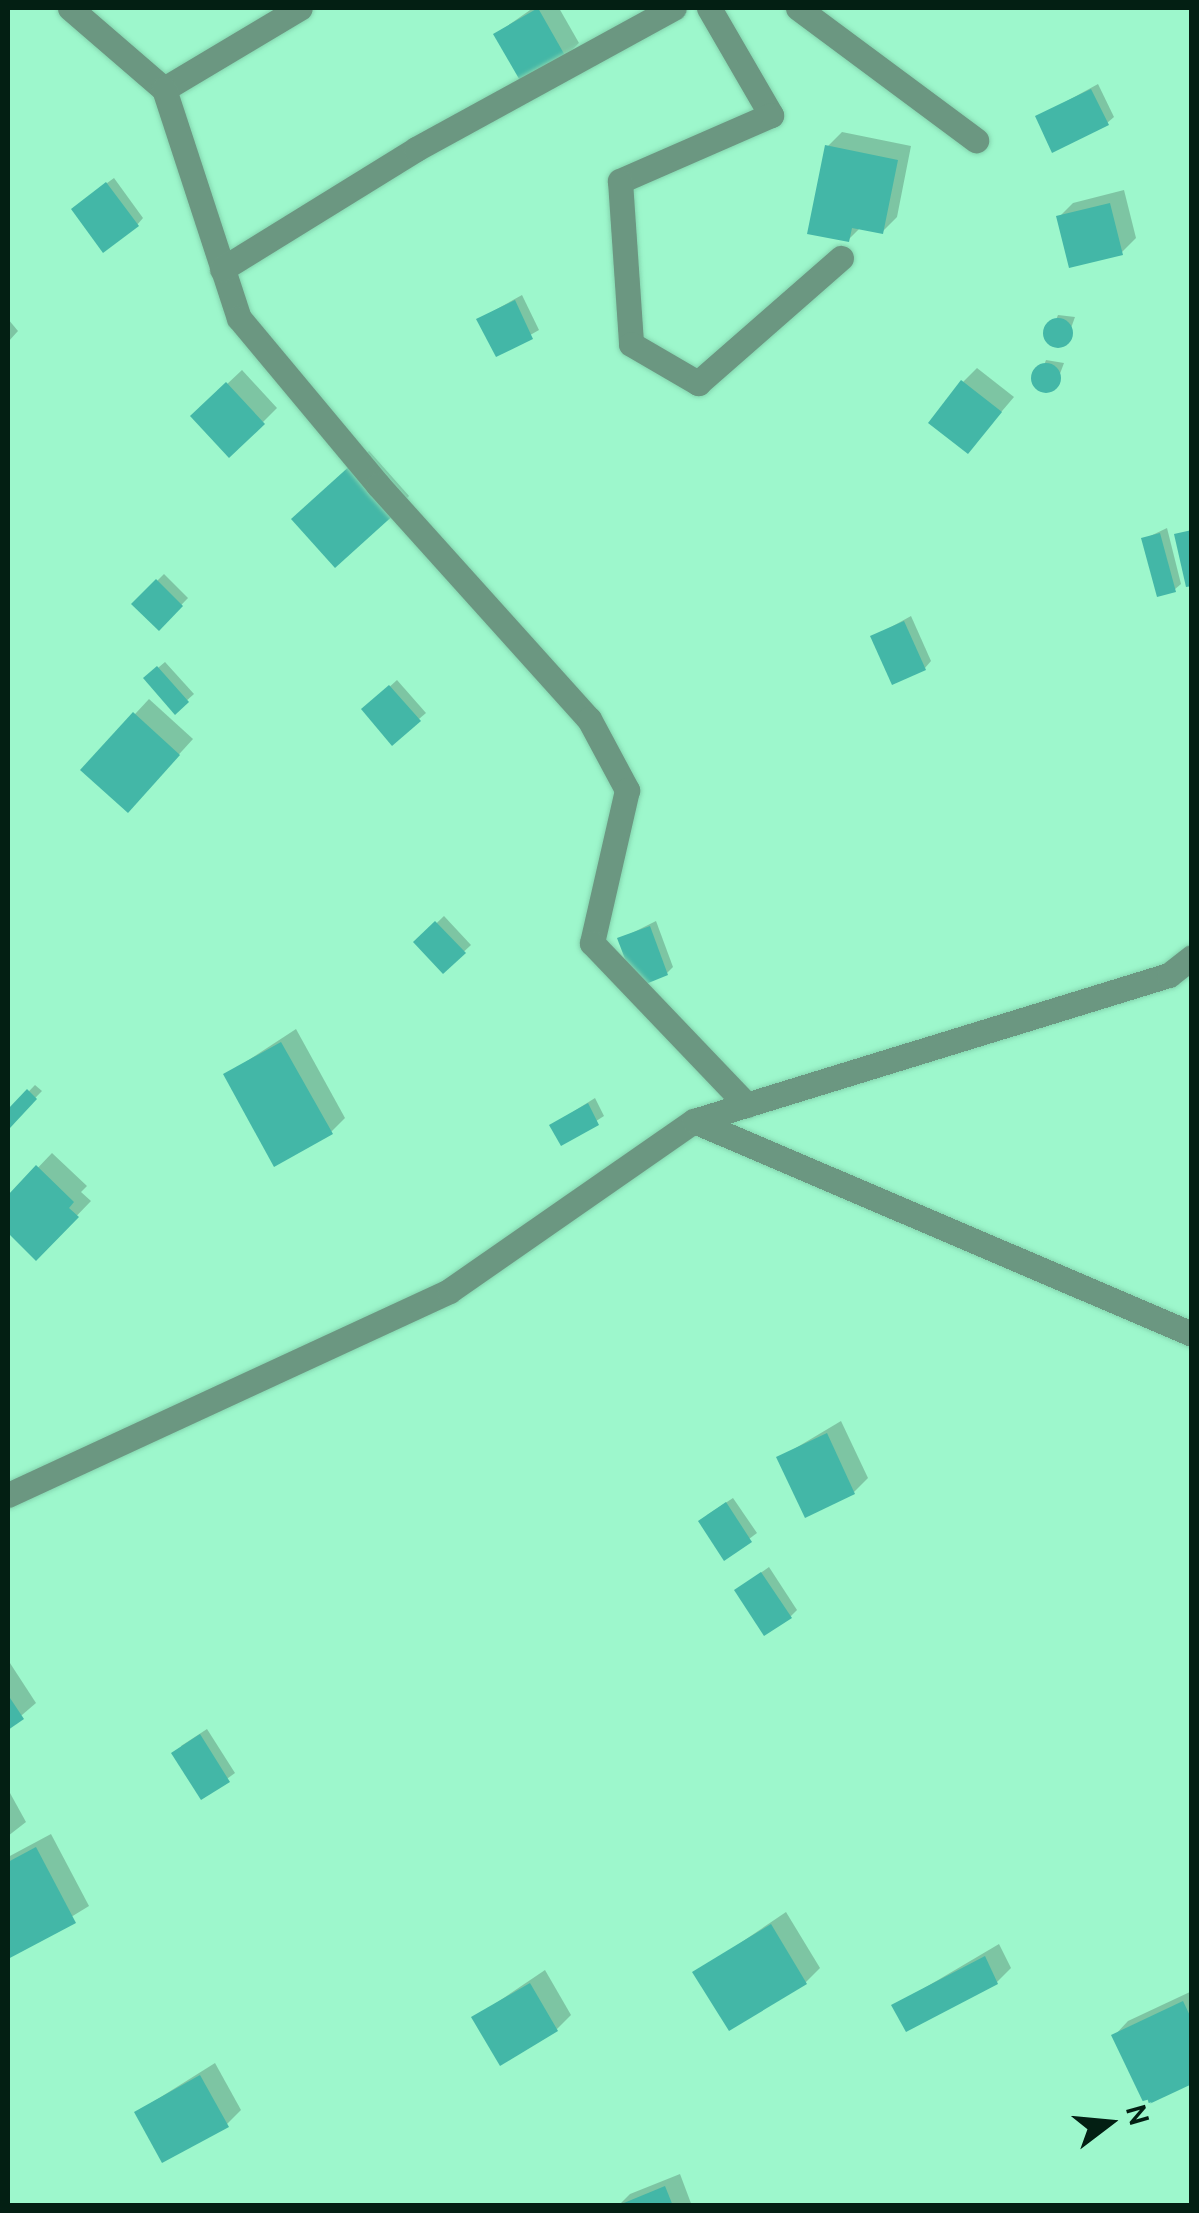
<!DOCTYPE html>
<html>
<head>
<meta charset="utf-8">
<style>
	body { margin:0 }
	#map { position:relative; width:1199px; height:2213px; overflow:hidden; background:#9df7cc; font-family:Cabin,sans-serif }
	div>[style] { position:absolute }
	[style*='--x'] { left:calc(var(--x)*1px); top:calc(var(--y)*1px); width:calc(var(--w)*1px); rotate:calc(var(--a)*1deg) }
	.shadow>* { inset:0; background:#0003 }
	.building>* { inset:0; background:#43b7a7 }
	.round { border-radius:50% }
	.roads { filter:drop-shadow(0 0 2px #84d4ae) drop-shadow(0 0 2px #84d4ae) }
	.minor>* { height:25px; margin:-12.5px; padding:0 12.5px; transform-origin:12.5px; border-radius:12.5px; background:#6b9781 }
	span { translate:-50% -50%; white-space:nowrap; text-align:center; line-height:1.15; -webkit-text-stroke:10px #9df7cc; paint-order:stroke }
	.frame { position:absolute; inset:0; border:10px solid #031f13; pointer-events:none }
	.north { position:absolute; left:1059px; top:2073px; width:100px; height:100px; -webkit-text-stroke:8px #9df7cc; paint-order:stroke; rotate:74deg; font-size:28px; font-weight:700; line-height:40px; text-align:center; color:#031f13 }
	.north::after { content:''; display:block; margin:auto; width:35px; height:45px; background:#031f13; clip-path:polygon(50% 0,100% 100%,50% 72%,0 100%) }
</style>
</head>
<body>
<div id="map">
	<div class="shadow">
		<div style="clip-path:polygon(533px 8px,559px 8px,579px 43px,565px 57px,496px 34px)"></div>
		<div style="clip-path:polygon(1098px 84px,1114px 117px,1107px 123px,1038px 117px)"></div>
		<div style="clip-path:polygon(842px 132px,911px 146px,897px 217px,883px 231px,861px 227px,848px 240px,828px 146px)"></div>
		<div style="clip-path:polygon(114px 178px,143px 218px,137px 225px,81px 202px)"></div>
		<div style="clip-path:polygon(1124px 190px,1136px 238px,1122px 252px,1059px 217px,1073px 203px)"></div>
		<div style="clip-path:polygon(522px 295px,539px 330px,497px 354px,479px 319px)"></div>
		<div style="clip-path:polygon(1058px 315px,1075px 317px,1066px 342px,1048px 339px)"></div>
		<div style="clip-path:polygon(8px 319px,18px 331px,8px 342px)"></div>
		<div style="clip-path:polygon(1046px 360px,1064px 363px,1055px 387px,1037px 385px)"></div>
		<div style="clip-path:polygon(977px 368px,1014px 397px,968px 451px,963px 382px)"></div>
		<div style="clip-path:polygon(242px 370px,277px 408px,263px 422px,208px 402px)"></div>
		<div style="clip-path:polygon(369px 451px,409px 496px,395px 510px,309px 505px)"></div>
		<div style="clip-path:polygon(1167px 528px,1181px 584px,1174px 590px,1144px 539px)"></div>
		<div style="clip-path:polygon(164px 574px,188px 598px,159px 628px,134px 604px)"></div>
		<div style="clip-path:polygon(911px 616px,931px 661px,925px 668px,873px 637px)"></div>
		<div style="clip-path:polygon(165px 662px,194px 694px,175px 711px,146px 678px)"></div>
		<div style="clip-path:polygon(397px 680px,426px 713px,419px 719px,364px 710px)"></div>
		<div style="clip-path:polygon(149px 699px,193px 739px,141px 796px,83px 770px)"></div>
		<div style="clip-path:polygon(444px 916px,471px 945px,443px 971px,417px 942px)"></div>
		<div style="clip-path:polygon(656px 921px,673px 967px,667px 973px,620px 939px)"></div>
		<div style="clip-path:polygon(296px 1029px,345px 1118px,331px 1132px,226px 1075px)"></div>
		<div style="clip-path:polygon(35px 1085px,42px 1091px,10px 1124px,8px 1113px)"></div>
		<div style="clip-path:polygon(595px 1098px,604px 1116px,562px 1143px,552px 1125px)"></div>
		<div style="clip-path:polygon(52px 1153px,87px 1186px,81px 1192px,91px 1201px,36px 1258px,8px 1229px,14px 1220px,8px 1199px)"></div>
		<div style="clip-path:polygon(841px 1421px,868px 1478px,854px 1492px,779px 1458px)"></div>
		<div style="clip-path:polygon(733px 1498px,757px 1533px,725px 1557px,707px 1515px)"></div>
		<div style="clip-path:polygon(769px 1567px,797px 1610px,790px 1617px,737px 1590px)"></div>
		<div style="clip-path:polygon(8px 1660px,36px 1703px,8px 1727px)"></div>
		<div style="clip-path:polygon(207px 1729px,235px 1773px,202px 1797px,181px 1746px)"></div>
		<div style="clip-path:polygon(10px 1793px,26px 1822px,8px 1836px,8px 1795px)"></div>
		<div style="clip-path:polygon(51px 1834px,89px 1906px,9px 1955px,8px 1857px)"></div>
		<div style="clip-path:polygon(786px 1912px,820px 1968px,806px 1982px,696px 1973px)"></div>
		<div style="clip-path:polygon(999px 1944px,1011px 1968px,997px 1982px,894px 2006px)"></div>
		<div style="clip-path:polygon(545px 1970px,571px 2015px,557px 2029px,474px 2018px)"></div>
		<div style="clip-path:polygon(1192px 1991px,1192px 2081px,1114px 2036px,1128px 2021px)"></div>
		<div style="clip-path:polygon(215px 2063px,241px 2110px,227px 2124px,137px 2112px)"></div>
		<div style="clip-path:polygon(680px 2174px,692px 2206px,618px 2206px,630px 2194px)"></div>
	</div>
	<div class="building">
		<div style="clip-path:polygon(538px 8px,567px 59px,522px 84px,493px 34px)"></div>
		<div style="clip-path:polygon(1091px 89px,1109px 125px,1052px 153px,1035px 116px)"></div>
		<div style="clip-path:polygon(825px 145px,898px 160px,883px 234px,852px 228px,849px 242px,807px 234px)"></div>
		<div style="clip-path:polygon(106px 182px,139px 226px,103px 253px,71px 209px)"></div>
		<div style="clip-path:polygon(1110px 203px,1123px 255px,1069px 268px,1056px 216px)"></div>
		<div style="clip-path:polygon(515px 300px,533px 339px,496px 357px,476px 319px)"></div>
		<div class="round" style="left:1043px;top:318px;width:30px;height:30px"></div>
		<div class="round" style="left:1031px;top:363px;width:30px;height:30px"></div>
		<div style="clip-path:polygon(961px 380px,1002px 412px,968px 454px,928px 423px)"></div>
		<div style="clip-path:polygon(226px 382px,265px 424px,229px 458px,190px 416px)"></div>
		<div style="clip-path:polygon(353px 463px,397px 512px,335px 568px,291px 519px)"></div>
		<div style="clip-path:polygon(1192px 530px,1192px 586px,1186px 587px,1174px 534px)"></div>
		<div style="clip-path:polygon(1160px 533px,1176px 592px,1157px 597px,1141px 538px)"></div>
		<div style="clip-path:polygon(156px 579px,183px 606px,159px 631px,131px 604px)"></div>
		<div style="clip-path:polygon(904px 621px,926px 670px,892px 685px,870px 636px)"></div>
		<div style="clip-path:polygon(157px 666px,189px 702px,175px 715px,143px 678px)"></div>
		<div style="clip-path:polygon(389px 685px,421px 721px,392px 746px,361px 709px)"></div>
		<div style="clip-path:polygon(133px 712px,180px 755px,128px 813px,80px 770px)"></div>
		<div style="clip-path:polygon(435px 921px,466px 953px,443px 974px,413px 942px)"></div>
		<div style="clip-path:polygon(650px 926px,668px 975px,636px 988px,617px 938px)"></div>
		<div style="clip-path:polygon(281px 1042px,333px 1134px,274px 1167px,223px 1074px)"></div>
		<div style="clip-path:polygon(27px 1089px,37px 1099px,10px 1128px,8px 1109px)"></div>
		<div style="clip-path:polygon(588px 1103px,599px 1125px,561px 1146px,549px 1125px)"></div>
		<div style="clip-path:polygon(36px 1165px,74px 1202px,69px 1208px,79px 1217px,36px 1261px,8px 1233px,8px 1195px)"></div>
		<div style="clip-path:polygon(827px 1433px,855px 1494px,805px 1518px,776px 1457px)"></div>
		<div style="clip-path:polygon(726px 1502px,752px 1542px,724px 1561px,698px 1521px)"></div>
		<div style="clip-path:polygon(761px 1572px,792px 1618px,764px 1636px,734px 1590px)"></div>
		<div style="clip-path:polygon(8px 1695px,24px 1719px,8px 1730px)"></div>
		<div style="clip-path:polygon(200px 1734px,230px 1782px,201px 1800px,171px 1753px)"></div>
		<div style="clip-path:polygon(36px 1847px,76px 1923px,8px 1959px,8px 1862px)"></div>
		<div style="clip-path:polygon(771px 1924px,807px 1984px,729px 2031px,692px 1972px)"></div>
		<div style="clip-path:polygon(985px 1956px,998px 1984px,906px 2032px,891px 2005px)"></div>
		<div style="clip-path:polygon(530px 1983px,558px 2031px,500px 2066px,471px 2017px)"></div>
		<div style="clip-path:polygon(1183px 2001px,1192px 2020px,1192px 2084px,1145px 2106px,1111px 2035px)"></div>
		<div style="clip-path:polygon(200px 2075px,229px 2127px,162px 2163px,134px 2112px)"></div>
		<div style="clip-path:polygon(665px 2186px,673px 2206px,619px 2206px,619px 2205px)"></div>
	</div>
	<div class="roads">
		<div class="minor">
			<div style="--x:70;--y:8;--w:124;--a:40.8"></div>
			<div style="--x:164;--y:89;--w:158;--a:-30.8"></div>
			<div style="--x:709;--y:8;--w:124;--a:59.9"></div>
			<div style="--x:771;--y:115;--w:165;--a:156.4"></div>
			<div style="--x:620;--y:181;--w:163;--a:86.1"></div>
			<div style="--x:631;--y:344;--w:78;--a:30.2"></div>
			<div style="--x:698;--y:383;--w:190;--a:-41.2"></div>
			<div style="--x:798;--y:8;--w:222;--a:36.6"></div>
			<div style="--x:164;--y:89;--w:241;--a:71.9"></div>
			<div style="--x:239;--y:318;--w:217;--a:50.2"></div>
			<div style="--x:378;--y:485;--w:315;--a:48"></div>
			<div style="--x:589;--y:719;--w:81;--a:61.8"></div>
			<div style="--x:627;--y:790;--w:157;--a:102.9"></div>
			<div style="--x:592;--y:943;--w:224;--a:46.3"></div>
			<div style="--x:222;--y:269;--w:228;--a:-31.7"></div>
			<div style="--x:416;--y:149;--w:294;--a:-28.7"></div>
			<div style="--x:694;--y:1121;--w:542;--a:23.16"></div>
			<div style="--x:8;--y:1495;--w:486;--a:-24.8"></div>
			<div style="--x:449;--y:1291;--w:298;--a:-34.8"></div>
			<div style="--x:694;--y:1121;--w:497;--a:-17.1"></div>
			<div style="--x:1169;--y:975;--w:29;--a:-38"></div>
		</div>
	</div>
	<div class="frame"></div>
	<div class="north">N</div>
</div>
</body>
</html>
